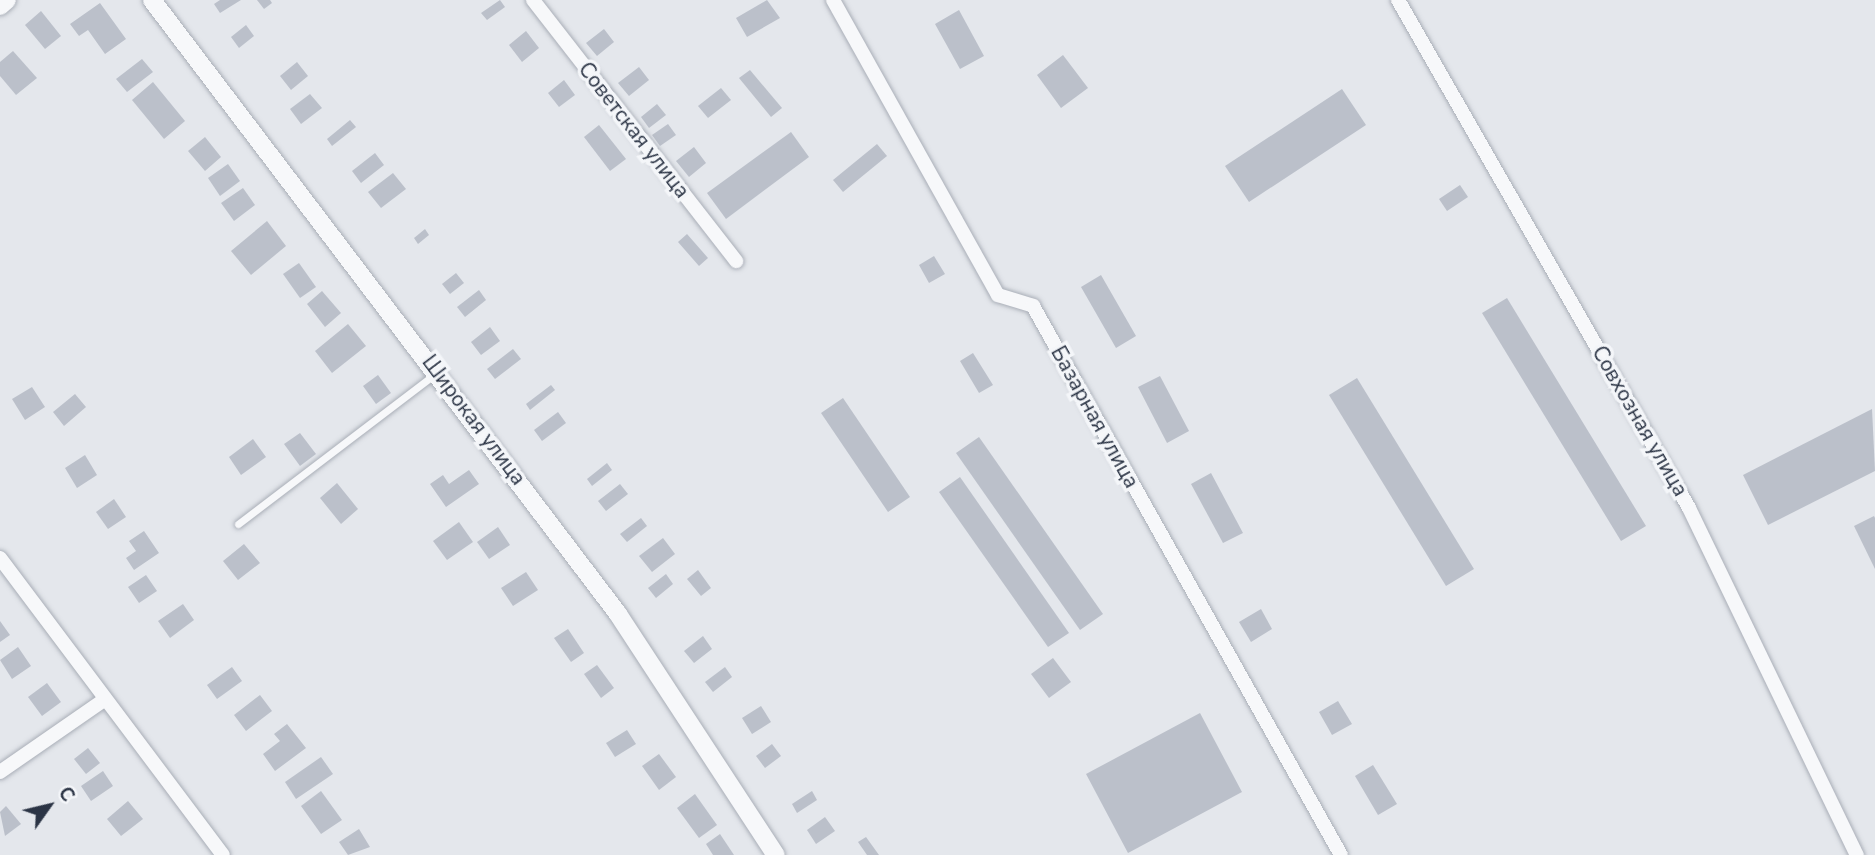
<!DOCTYPE html>
<html>
<head>
<meta charset="utf-8">
<style>
	body { margin:0 }
	#map { position:relative; width:1875px; height:855px; overflow:hidden; background:#e4e7ec; font-family:"Nunito Sans",sans-serif }
	div>[style] { position:absolute }
	[style*='--x'] { left:calc(var(--x)*1px); top:calc(var(--y)*1px); width:calc(var(--w)*1px); rotate:calc(var(--a)*1deg) }
	.building>* { inset:0; background:#bbc0ca }
	.roads { filter:drop-shadow(0 0 2px #a9aeb7) drop-shadow(0 0 2px #a9aeb7) }
	.service>* { height:7px; margin:-3.5px; padding:0 3.5px; transform-origin:3.5px; border-radius:3.5px; background:#f7f8fa }
	.minor>* { height:14px; margin:-7px; padding:0 7px; transform-origin:7px; border-radius:7px; background:#f7f8fa }
	.tertiary>* { height:18px; margin:-9px; padding:0 9px; transform-origin:9px; border-radius:9px; background:#f7f8fa }
	span { translate:-50% -50%; white-space:nowrap; text-align:center; line-height:1.15; -webkit-text-stroke:7px #f4f6f9; paint-order:stroke }
	.street-label { font-size:21px; color:#2b3445 }
	.north { position:absolute; left:14px; top:771px; width:70px; height:70px; -webkit-text-stroke:5px #f4f6f9; paint-order:stroke; rotate:56deg; font-size:19px; font-weight:700; line-height:28px; text-align:center; color:#2b3445 }
	.north::after { content:''; display:block; margin:auto; width:24px; height:32px; background:#2b3445; clip-path:polygon(50% 0,100% 100%,50% 72%,0 100%) }
</style>
</head>
<body>
<div id="map">
	<div class="building">
		<div style="clip-path:polygon(220px 0,241px 0,220px 13px,214px 4px)"></div>
		<div style="clip-path:polygon(257px 0,270px 0,272px 3px,264px 9px)"></div>
		<div style="clip-path:polygon(500px 0,505px 7px,487px 20px,481px 13px)"></div>
		<div style="clip-path:polygon(767px 0,780px 18px,747px 37px,736px 18px)"></div>
		<div style="clip-path:polygon(100px 3px,126px 39px,105px 54px,88px 30px,79px 36px,70px 24px)"></div>
		<div style="clip-path:polygon(959px 10px,984px 56px,960px 69px,935px 24px)"></div>
		<div style="clip-path:polygon(41px 11px,61px 36px,45px 49px,25px 25px)"></div>
		<div style="clip-path:polygon(246px 25px,254px 36px,239px 48px,231px 37px)"></div>
		<div style="clip-path:polygon(604px 29px,614px 42px,597px 56px,586px 43px)"></div>
		<div style="clip-path:polygon(526px 31px,539px 48px,522px 62px,509px 45px)"></div>
		<div style="clip-path:polygon(13px 51px,37px 78px,16px 95px,0 76px,0 62px)"></div>
		<div style="clip-path:polygon(1063px 55px,1088px 88px,1061px 108px,1037px 75px)"></div>
		<div style="clip-path:polygon(142px 59px,153px 72px,127px 92px,116px 79px)"></div>
		<div style="clip-path:polygon(297px 62px,308px 76px,291px 90px,280px 76px)"></div>
		<div style="clip-path:polygon(639px 67px,649px 80px,629px 96px,618px 83px)"></div>
		<div style="clip-path:polygon(750px 70px,782px 108px,771px 117px,739px 78px)"></div>
		<div style="clip-path:polygon(564px 80px,575px 95px,559px 107px,548px 93px)"></div>
		<div style="clip-path:polygon(153px 82px,185px 121px,164px 139px,132px 100px)"></div>
		<div style="clip-path:polygon(721px 88px,731px 100px,708px 118px,698px 106px)"></div>
		<div style="clip-path:polygon(1342px 89px,1366px 125px,1249px 202px,1225px 166px)"></div>
		<div style="clip-path:polygon(310px 94px,322px 108px,301px 124px,290px 109px)"></div>
		<div style="clip-path:polygon(657px 104px,666px 115px,649px 128px,641px 117px)"></div>
		<div style="clip-path:polygon(350px 120px,356px 127px,332px 146px,327px 139px)"></div>
		<div style="clip-path:polygon(668px 124px,676px 135px,660px 146px,652px 135px)"></div>
		<div style="clip-path:polygon(599px 125px,626px 159px,610px 171px,584px 137px)"></div>
		<div style="clip-path:polygon(791px 132px,809px 157px,726px 219px,707px 193px)"></div>
		<div style="clip-path:polygon(205px 137px,221px 157px,205px 171px,188px 151px)"></div>
		<div style="clip-path:polygon(877px 144px,887px 156px,843px 192px,833px 180px)"></div>
		<div style="clip-path:polygon(694px 147px,706px 163px,689px 177px,676px 161px)"></div>
		<div style="clip-path:polygon(375px 153px,384px 165px,361px 183px,352px 171px)"></div>
		<div style="clip-path:polygon(228px 164px,240px 181px,220px 196px,208px 178px)"></div>
		<div style="clip-path:polygon(393px 173px,406px 189px,381px 208px,368px 192px)"></div>
		<div style="clip-path:polygon(1460px 185px,1468px 197px,1447px 211px,1439px 199px)"></div>
		<div style="clip-path:polygon(243px 188px,255px 205px,234px 221px,221px 203px)"></div>
		<div style="clip-path:polygon(267px 221px,286px 246px,251px 275px,231px 251px)"></div>
		<div style="clip-path:polygon(425px 229px,429px 235px,418px 244px,414px 238px)"></div>
		<div style="clip-path:polygon(687px 234px,708px 258px,699px 266px,678px 242px)"></div>
		<div style="clip-path:polygon(934px 256px,945px 274px,929px 283px,919px 265px)"></div>
		<div style="clip-path:polygon(299px 263px,316px 287px,300px 298px,283px 274px)"></div>
		<div style="clip-path:polygon(456px 273px,464px 283px,450px 294px,442px 284px)"></div>
		<div style="clip-path:polygon(1101px 275px,1136px 336px,1116px 348px,1081px 287px)"></div>
		<div style="clip-path:polygon(479px 290px,486px 300px,465px 317px,457px 307px)"></div>
		<div style="clip-path:polygon(322px 291px,341px 313px,325px 327px,307px 304px)"></div>
		<div style="clip-path:polygon(1507px 298px,1646px 526px,1621px 541px,1482px 313px)"></div>
		<div style="clip-path:polygon(348px 324px,366px 346px,332px 373px,315px 351px)"></div>
		<div style="clip-path:polygon(490px 327px,500px 341px,481px 355px,471px 342px)"></div>
		<div style="clip-path:polygon(513px 349px,521px 359px,495px 379px,487px 369px)"></div>
		<div style="clip-path:polygon(973px 353px,993px 385px,979px 393px,960px 361px)"></div>
		<div style="clip-path:polygon(378px 375px,391px 393px,376px 404px,363px 386px)"></div>
		<div style="clip-path:polygon(1160px 376px,1189px 431px,1167px 443px,1138px 387px)"></div>
		<div style="clip-path:polygon(1357px 378px,1474px 569px,1446px 586px,1329px 395px)"></div>
		<div style="clip-path:polygon(551px 385px,555px 390px,530px 410px,526px 404px)"></div>
		<div style="clip-path:polygon(32px 387px,45px 407px,25px 420px,12px 399px)"></div>
		<div style="clip-path:polygon(75px 394px,86px 407px,64px 426px,53px 412px)"></div>
		<div style="clip-path:polygon(843px 398px,910px 497px,888px 512px,821px 413px)"></div>
		<div style="clip-path:polygon(1872px 409px,1875px 471px,1768px 525px,1743px 475px)"></div>
		<div style="clip-path:polygon(558px 412px,566px 423px,542px 441px,534px 430px)"></div>
		<div style="clip-path:polygon(300px 433px,316px 454px,300px 466px,284px 444px)"></div>
		<div style="clip-path:polygon(979px 437px,1103px 614px,1080px 630px,956px 453px)"></div>
		<div style="clip-path:polygon(253px 439px,266px 457px,241px 475px,229px 457px)"></div>
		<div style="clip-path:polygon(85px 455px,97px 475px,77px 488px,65px 468px)"></div>
		<div style="clip-path:polygon(607px 463px,612px 470px,592px 486px,587px 479px)"></div>
		<div style="clip-path:polygon(469px 470px,479px 484px,446px 507px,430px 484px,443px 475px,449px 484px)"></div>
		<div style="clip-path:polygon(1211px 473px,1243px 533px,1223px 543px,1191px 484px)"></div>
		<div style="clip-path:polygon(960px 477px,1069px 633px,1048px 647px,939px 492px)"></div>
		<div style="clip-path:polygon(337px 483px,358px 509px,341px 524px,320px 498px)"></div>
		<div style="clip-path:polygon(620px 484px,628px 494px,606px 511px,598px 501px)"></div>
		<div style="clip-path:polygon(114px 499px,126px 517px,108px 529px,96px 512px)"></div>
		<div style="clip-path:polygon(1874px 516px,1875px 518px,1875px 569px,1854px 526px)"></div>
		<div style="clip-path:polygon(641px 518px,647px 526px,627px 542px,620px 534px)"></div>
		<div style="clip-path:polygon(459px 522px,473px 542px,447px 560px,433px 541px)"></div>
		<div style="clip-path:polygon(498px 527px,510px 545px,489px 559px,477px 542px)"></div>
		<div style="clip-path:polygon(144px 531px,159px 553px,134px 570px,126px 558px,136px 551px,129px 541px)"></div>
		<div style="clip-path:polygon(663px 538px,675px 554px,652px 572px,639px 556px)"></div>
		<div style="clip-path:polygon(244px 544px,260px 563px,238px 580px,223px 561px)"></div>
		<div style="clip-path:polygon(698px 570px,711px 588px,701px 596px,687px 579px)"></div>
		<div style="clip-path:polygon(526px 572px,538px 590px,513px 606px,501px 588px)"></div>
		<div style="clip-path:polygon(666px 574px,673px 584px,656px 598px,648px 588px)"></div>
		<div style="clip-path:polygon(146px 575px,157px 591px,139px 603px,128px 587px)"></div>
		<div style="clip-path:polygon(183px 604px,194px 620px,170px 638px,158px 621px)"></div>
		<div style="clip-path:polygon(1261px 609px,1272px 629px,1251px 642px,1239px 622px)"></div>
		<div style="clip-path:polygon(0 621px,10px 635px,0 642px)"></div>
		<div style="clip-path:polygon(568px 629px,584px 653px,571px 662px,554px 638px)"></div>
		<div style="clip-path:polygon(703px 636px,712px 649px,694px 663px,684px 651px)"></div>
		<div style="clip-path:polygon(18px 647px,31px 666px,12px 679px,0 660px)"></div>
		<div style="clip-path:polygon(1053px 658px,1071px 682px,1049px 698px,1031px 674px)"></div>
		<div style="clip-path:polygon(597px 665px,614px 688px,601px 698px,584px 674px)"></div>
		<div style="clip-path:polygon(232px 667px,242px 681px,217px 699px,207px 685px)"></div>
		<div style="clip-path:polygon(725px 667px,732px 677px,713px 692px,705px 682px)"></div>
		<div style="clip-path:polygon(47px 683px,61px 702px,42px 716px,28px 697px)"></div>
		<div style="clip-path:polygon(260px 695px,272px 711px,246px 731px,234px 715px)"></div>
		<div style="clip-path:polygon(1338px 701px,1352px 724px,1332px 735px,1319px 712px)"></div>
		<div style="clip-path:polygon(761px 706px,771px 722px,752px 734px,742px 718px)"></div>
		<div style="clip-path:polygon(1200px 713px,1242px 792px,1128px 853px,1086px 774px)"></div>
		<div style="clip-path:polygon(287px 724px,306px 748px,275px 771px,263px 754px,280px 741px,274px 734px)"></div>
		<div style="clip-path:polygon(627px 730px,636px 744px,615px 757px,606px 743px)"></div>
		<div style="clip-path:polygon(772px 744px,781px 756px,765px 768px,756px 756px)"></div>
		<div style="clip-path:polygon(88px 748px,100px 763px,86px 774px,74px 759px)"></div>
		<div style="clip-path:polygon(659px 754px,676px 777px,659px 790px,642px 766px)"></div>
		<div style="clip-path:polygon(321px 757px,333px 774px,296px 799px,285px 782px)"></div>
		<div style="clip-path:polygon(1373px 765px,1397px 804px,1378px 815px,1355px 776px)"></div>
		<div style="clip-path:polygon(103px 771px,113px 786px,91px 801px,81px 786px)"></div>
		<div style="clip-path:polygon(321px 791px,342px 820px,321px 834px,301px 806px)"></div>
		<div style="clip-path:polygon(812px 791px,817px 800px,797px 813px,792px 804px)"></div>
		<div style="clip-path:polygon(695px 794px,717px 825px,699px 838px,677px 808px)"></div>
		<div style="clip-path:polygon(128px 801px,143px 819px,121px 836px,107px 819px)"></div>
		<div style="clip-path:polygon(6px 806px,21px 824px,5px 836px,0 812px)"></div>
		<div style="clip-path:polygon(825px 817px,835px 831px,816px 844px,807px 830px)"></div>
		<div style="clip-path:polygon(359px 829px,370px 847px,348px 855px,339px 842px)"></div>
		<div style="clip-path:polygon(720px 834px,734px 855px,713px 855px,706px 844px)"></div>
		<div style="clip-path:polygon(866px 837px,879px 855px,867px 855px,858px 842px)"></div>
	</div>
	<div class="roads">
		<div class="service">
			<div style="--x:238;--y:524;--w:248;--a:-37.3"></div>
		</div>
		<div class="minor">
			<div style="--x:533;--y:0;--w:331;--a:52.1"></div>
			<div style="--x:833;--y:0;--w:338;--a:60.8"></div>
			<div style="--x:998;--y:295;--w:37;--a:17"></div>
			<div style="--x:1033;--y:306;--w:629;--a:60.71"></div>
			<div style="--x:1398;--y:0;--w:585;--a:60.19"></div>
			<div style="--x:1689;--y:508;--w:386;--a:64.2"></div>
			<div style="--x:0;--y:558;--w:371;--a:53.1"></div>
			<div style="--x:0;--y:772;--w:126;--a:-34.7"></div>
		</div>
		<div class="tertiary">
			<div style="--x:152;--y:0;--w:771;--a:52.8"></div>
			<div style="--x:618;--y:614;--w:288;--a:56.8"></div>
			<div style="--x:0;--y:6;--w:9;--a:-41"></div>
		</div>
	</div>
	<div class="street-label">
		<span style="left:634px;top:130px;rotate:52deg">Советская улица</span>
		<span style="left:1095px;top:417px;rotate:61deg">Базарная улица</span>
		<span style="left:474px;top:420px;rotate:53deg">Широкая улица</span>
		<span style="left:1640px;top:421px;rotate:60deg">Совхозная улица</span>
	</div>
	<div class="north">С</div>
</div>
</body>
</html>
